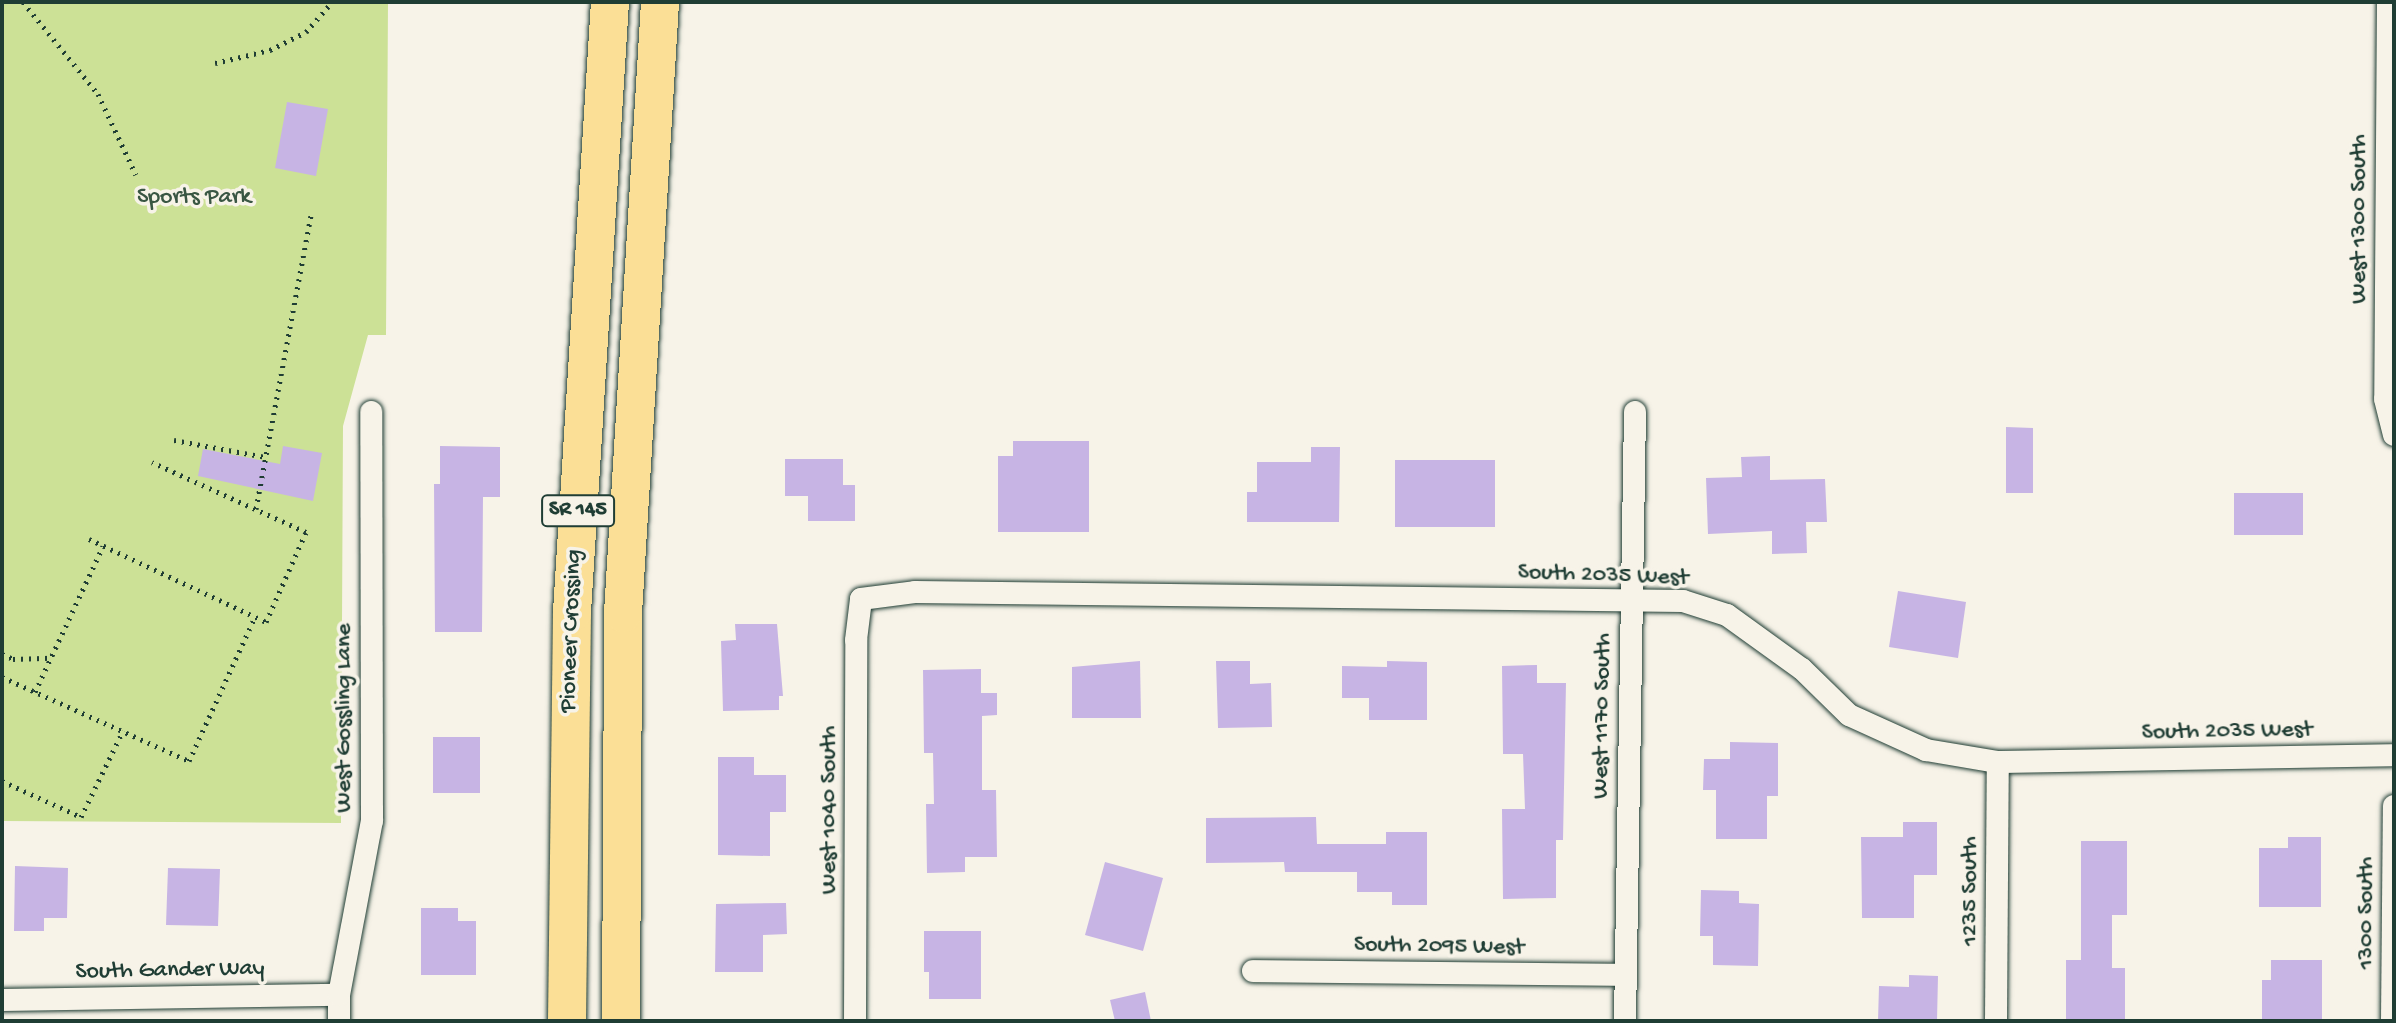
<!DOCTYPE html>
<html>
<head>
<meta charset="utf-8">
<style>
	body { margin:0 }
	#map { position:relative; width:2396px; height:1023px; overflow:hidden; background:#f7f3e8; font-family:"Gochi Hand",sans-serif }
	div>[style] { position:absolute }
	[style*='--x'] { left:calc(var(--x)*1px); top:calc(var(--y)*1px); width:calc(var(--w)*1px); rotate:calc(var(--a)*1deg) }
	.green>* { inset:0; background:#cce196 }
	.building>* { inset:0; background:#c7b4e4 }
	.path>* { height:5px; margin-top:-2.5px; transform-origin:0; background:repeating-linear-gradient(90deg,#1f3d34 0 2px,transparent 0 8px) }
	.roads { filter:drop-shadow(0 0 2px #1f3d34) drop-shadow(0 0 2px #1f3d34) }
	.minor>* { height:22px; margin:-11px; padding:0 11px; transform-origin:11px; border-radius:11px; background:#f7f3e8 }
	.trunk>* { height:38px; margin:-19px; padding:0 19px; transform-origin:19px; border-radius:19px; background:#fbdf96 }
	span { translate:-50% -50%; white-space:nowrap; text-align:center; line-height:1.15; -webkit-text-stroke:7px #f7f3e8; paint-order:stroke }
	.shield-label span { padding:2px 6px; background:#f7f3e8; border:2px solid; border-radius:6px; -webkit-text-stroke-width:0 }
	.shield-label { font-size:22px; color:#1f3d34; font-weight:700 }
	.park-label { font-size:24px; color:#395643 }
	.street-label { font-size:24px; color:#1f3d34 }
	.frame { position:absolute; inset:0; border:4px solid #1f3d34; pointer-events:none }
</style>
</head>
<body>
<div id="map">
	<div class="green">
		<div style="clip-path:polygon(2px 2px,388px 2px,386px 335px,368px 335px,343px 426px,341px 823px,2px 821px)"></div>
	</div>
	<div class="building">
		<div style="clip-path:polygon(287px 102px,328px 109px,316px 176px,275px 168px)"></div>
		<div style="clip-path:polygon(2006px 427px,2033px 428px,2033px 493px,2006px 493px)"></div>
		<div style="clip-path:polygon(1013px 441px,1089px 441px,1089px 532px,998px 532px,998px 456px,1013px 456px)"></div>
		<div style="clip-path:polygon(283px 446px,322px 453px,313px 501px,198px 476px,203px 449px,280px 464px)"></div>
		<div style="clip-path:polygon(440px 446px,500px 447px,500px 497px,483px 497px,482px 632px,435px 632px,434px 484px,440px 484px)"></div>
		<div style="clip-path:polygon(1311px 447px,1340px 447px,1339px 522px,1247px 522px,1247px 492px,1257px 492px,1257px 462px,1311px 462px)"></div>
		<div style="clip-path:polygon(1770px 456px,1770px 480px,1825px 479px,1827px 522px,1806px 522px,1807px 553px,1772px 554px,1772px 531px,1708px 534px,1706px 478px,1742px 477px,1741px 457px)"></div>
		<div style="clip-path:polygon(785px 459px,843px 459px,843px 485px,855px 485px,855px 521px,808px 521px,808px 496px,785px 496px)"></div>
		<div style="clip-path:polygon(1395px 460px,1495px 460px,1495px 527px,1395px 527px)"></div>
		<div style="clip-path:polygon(2234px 493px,2303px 493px,2303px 535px,2234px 535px)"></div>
		<div style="clip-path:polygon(1898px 591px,1966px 602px,1958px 658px,1889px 647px)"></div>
		<div style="clip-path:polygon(735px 624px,777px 624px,783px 696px,779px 696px,779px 710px,723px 711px,721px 641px,736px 640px)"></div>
		<div style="clip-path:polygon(1140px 661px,1141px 718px,1072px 718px,1072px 667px)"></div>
		<div style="clip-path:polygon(1216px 661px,1250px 661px,1250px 684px,1271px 683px,1272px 727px,1218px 728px)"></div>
		<div style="clip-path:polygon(1387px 661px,1427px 662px,1427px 720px,1369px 720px,1369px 698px,1342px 698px,1342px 666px,1387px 667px)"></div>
		<div style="clip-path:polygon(1537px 665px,1537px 683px,1566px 683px,1563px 840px,1556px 840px,1556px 898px,1503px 899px,1502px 809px,1525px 809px,1523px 754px,1503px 754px,1502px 666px)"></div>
		<div style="clip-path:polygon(981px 669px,981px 693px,997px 693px,997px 715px,982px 716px,982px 790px,996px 790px,997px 857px,965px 857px,965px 872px,927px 873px,926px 804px,934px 804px,933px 753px,924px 753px,923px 670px)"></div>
		<div style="clip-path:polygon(433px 737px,480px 737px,480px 793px,433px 793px)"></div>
		<div style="clip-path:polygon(1730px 742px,1778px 743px,1778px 796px,1767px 796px,1767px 839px,1716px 839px,1716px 790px,1703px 790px,1704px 759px,1730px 759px)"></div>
		<div style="clip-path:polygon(718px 757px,754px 757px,754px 775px,786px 775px,786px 812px,770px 812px,770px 856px,718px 855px)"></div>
		<div style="clip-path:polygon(1316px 817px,1317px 844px,1386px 844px,1386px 832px,1427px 832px,1427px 905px,1392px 905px,1392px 892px,1357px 892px,1357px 872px,1285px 872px,1284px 862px,1206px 863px,1206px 818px)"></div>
		<div style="clip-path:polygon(1903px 822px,1937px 822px,1937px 875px,1914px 875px,1914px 918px,1862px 918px,1861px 837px,1903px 837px)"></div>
		<div style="clip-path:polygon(2288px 837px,2321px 837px,2321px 907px,2259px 907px,2259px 848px,2288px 848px)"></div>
		<div style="clip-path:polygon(2081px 841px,2127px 841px,2127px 915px,2112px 915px,2112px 968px,2125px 968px,2125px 1021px,2066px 1021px,2066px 960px,2081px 960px)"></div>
		<div style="clip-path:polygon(1105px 862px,1163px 878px,1143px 951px,1085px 935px)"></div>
		<div style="clip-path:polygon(15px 866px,68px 868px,67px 918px,44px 918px,44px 931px,14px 931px)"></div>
		<div style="clip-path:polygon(168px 868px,220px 869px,218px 926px,166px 925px)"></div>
		<div style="clip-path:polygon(1701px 890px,1739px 891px,1739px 903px,1759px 904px,1758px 966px,1713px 965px,1713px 936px,1700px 936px)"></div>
		<div style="clip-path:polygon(786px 903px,787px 934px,763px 935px,763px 972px,715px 972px,716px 904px)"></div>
		<div style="clip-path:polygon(421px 908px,458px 908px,458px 921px,476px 921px,476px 975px,421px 975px)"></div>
		<div style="clip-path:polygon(924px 931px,981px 931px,981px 999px,929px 999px,929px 972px,924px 972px)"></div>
		<div style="clip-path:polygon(2271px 960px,2322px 960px,2322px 1021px,2262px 1021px,2262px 980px,2271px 980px)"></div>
		<div style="clip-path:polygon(1909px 975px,1938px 976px,1937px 1021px,1878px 1021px,1879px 986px,1909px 987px)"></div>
		<div style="clip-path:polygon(1145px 992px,1151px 1021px,1115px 1021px,1110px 1000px)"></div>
	</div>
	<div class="path">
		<div style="--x:23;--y:2;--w:119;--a:50.8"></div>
		<div style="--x:98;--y:94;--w:89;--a:64.9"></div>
		<div style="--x:215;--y:63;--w:57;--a:-13.3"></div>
		<div style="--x:270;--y:50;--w:40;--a:-26.6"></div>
		<div style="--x:306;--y:32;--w:40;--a:-49"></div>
		<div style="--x:174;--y:440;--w:94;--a:10.5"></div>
		<div style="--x:256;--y:509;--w:303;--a:-79.4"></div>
		<div style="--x:89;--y:539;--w:195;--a:25.1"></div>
		<div style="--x:266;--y:622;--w:98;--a:-66"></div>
		<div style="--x:306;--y:532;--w:169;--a:-155.6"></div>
		<div style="--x:2;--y:654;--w:12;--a:24"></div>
		<div style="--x:13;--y:659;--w:38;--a:-2"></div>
		<div style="--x:2;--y:677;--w:205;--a:24.2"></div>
		<div style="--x:189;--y:761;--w:158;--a:-65.4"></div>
		<div style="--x:35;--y:692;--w:161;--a:-65"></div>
		<div style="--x:2;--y:781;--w:87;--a:24.5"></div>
		<div style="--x:81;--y:817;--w:96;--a:-64"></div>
	</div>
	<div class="roads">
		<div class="minor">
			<div style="--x:2388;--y:2;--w:397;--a:90.4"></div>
			<div style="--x:2385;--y:399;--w:37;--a:76"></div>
			<div style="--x:1253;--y:971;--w:373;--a:0.6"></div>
			<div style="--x:2;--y:1000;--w:337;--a:-0.9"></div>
			<div style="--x:339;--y:1021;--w:26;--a:-90"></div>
			<div style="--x:339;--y:995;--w:177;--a:-79.3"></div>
			<div style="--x:372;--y:821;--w:409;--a:-90.1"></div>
			<div style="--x:855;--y:1021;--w:381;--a:-89.8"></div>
			<div style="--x:856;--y:640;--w:41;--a:-83"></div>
			<div style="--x:861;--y:599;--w:54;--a:-7.4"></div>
			<div style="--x:915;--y:592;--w:768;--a:0.67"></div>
			<div style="--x:1683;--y:601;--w:46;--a:17.7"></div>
			<div style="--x:1727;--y:615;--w:92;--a:35.8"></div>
			<div style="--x:1802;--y:669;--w:66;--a:44.4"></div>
			<div style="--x:1849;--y:715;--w:85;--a:24.4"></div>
			<div style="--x:1926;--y:750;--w:73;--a:9.5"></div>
			<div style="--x:1998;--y:762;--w:396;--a:-1"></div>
			<div style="--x:1625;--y:1021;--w:609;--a:-89.06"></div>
			<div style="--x:1996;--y:1021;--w:259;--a:-89.6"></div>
			<div style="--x:2392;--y:1021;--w:215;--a:-89.5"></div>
		</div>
		<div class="trunk">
			<div style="--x:567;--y:1021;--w:409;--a:-89.3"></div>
			<div style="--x:572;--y:612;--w:611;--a:-86.44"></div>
			<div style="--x:621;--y:1021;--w:408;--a:-89.7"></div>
			<div style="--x:623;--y:613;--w:612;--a:-86.53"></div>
		</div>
	</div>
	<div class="shield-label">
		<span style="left:578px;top:511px">SR 145</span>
	</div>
	<div class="park-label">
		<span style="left:194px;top:198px">Sports Park</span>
	</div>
	<div class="street-label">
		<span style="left:2360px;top:219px;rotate:-90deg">West 1300 South</span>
		<span style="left:1603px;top:576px;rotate:2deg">South 2035 West</span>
		<span style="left:572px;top:631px;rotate:-88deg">Pioneer Crossing</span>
		<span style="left:1603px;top:716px;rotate:-89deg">West 1170 South</span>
		<span style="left:345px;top:718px;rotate:-90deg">West Gossling Lane</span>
		<span style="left:2227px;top:732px;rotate:-1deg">South 2035 West</span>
		<span style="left:830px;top:810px;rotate:-90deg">West 1040 South</span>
		<span style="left:1971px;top:891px;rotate:-90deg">1235 South</span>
		<span style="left:2367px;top:913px;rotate:-90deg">1300 South</span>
		<span style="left:1439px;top:947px;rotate:1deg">South 2095 West</span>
		<span style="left:170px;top:971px;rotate:-1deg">South Gander Way</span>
	</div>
	<div class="frame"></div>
</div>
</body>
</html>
